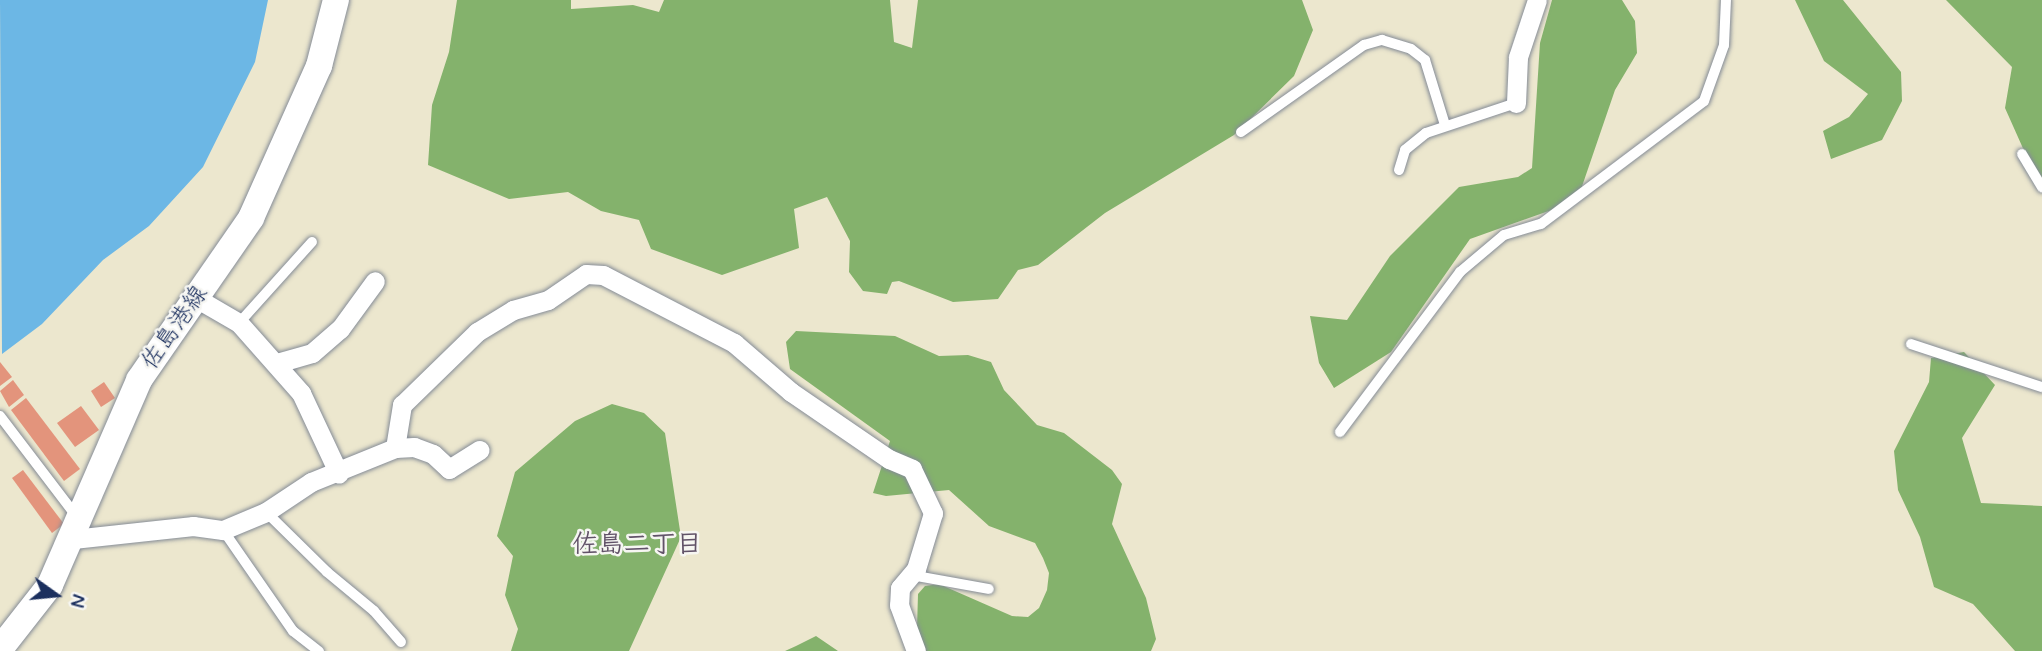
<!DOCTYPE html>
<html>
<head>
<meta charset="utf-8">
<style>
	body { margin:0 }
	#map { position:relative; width:2042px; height:651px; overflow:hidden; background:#ece7ce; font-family:Mynerve,"Klee One",sans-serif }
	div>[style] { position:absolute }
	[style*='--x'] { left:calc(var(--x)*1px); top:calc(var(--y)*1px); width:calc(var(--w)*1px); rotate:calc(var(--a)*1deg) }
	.forest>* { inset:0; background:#84b26c }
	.water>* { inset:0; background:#6cb7e5 }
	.building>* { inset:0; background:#e3947c }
	.roads { filter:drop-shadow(0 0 2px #848b96) drop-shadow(0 0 2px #848b96) }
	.service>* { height:10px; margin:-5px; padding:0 5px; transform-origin:5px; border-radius:5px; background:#fff }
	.minor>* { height:19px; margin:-9.5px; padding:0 9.5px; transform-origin:9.5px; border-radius:9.5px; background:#fff }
	.secondary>* { height:26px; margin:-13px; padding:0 13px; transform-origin:13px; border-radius:13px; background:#fff }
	span { translate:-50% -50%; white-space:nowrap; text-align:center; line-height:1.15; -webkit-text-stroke:5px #f6f6f2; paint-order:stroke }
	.street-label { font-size:24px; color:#1b2f5e }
	.neighbourhood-label { font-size:26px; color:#615268; font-weight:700 }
	.north { position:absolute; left:21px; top:560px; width:70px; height:70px; -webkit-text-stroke:5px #f6f6f2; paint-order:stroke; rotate:105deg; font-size:19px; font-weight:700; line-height:28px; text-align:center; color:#1b2f5e }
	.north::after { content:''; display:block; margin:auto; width:24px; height:32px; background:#1b2f5e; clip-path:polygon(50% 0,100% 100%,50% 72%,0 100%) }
</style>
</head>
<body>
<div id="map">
	<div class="forest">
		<div style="clip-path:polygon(457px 0,571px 0,571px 9px,633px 5px,659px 12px,664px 0,890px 0,894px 42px,912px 48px,918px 0,1302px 0,1313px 30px,1294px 76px,1234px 135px,1105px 213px,1038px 265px,1018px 270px,998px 299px,953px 302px,899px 281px,892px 282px,887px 294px,863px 291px,849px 272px,850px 241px,827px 197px,794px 209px,799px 248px,722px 275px,651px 249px,639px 220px,601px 211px,568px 192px,509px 199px,428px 165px,432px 105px,449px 52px)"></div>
		<div style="clip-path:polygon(1552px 0,1622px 0,1635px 21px,1637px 53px,1615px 90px,1577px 201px,1470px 239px,1391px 352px,1334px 388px,1319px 363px,1310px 316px,1347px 320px,1390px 256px,1459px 187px,1518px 177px,1532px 168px,1540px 43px)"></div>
		<div style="clip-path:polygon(1795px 0,1843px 0,1901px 72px,1902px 101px,1882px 140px,1831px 159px,1823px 131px,1849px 117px,1868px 94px,1824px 61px)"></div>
		<div style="clip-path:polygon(1946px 0,2042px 0,2042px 191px,2005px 108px,2012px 67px)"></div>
		<div style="clip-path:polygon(796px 331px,895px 336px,939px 356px,968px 355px,991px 362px,1004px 390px,1037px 425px,1064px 433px,1112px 470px,1122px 484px,1112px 524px,1146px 598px,1156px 639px,1151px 651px,923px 651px,917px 628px,918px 594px,925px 586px,939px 584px,1012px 616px,1028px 617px,1039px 608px,1047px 590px,1049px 573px,1043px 558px,1035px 543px,989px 526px,949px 490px,886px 496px,873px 493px,890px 441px,790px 369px,786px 342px)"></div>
		<div style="clip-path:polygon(1964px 352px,1995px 385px,1962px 438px,1981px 503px,2042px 506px,2042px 651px,2015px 651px,1973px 604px,1934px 587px,1920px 537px,1898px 490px,1894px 451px,1929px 382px,1931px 358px)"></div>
		<div style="clip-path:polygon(612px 404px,644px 413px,665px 433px,681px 537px,629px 651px,511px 651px,518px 629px,505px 595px,513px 556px,497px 536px,515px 472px,575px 421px)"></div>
		<div style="clip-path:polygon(816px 636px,838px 651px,785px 651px,796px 646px)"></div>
	</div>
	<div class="water">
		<div style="clip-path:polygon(0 0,268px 0,255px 62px,203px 167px,149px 226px,103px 260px,42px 324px,2px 354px)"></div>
	</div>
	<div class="building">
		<div style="clip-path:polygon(0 362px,12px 377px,0 386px)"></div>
		<div style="clip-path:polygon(13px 380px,24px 395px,9px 407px,0 391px)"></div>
		<div style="clip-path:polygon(104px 382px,115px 398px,101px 407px,91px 391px)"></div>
		<div style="clip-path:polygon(26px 398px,80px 469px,64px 481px,11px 410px)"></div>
		<div style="clip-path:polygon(81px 406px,99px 430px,75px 447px,57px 423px)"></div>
		<div style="clip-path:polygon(23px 470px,64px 524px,52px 533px,12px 478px)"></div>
	</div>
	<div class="roads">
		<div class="service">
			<div style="--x:1241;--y:132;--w:151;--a:-35.3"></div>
			<div style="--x:1364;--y:45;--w:19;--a:-16"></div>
			<div style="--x:1382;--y:40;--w:30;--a:17"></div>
			<div style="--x:1411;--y:49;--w:18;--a:38"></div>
			<div style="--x:1425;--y:60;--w:68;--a:72.9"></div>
			<div style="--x:2022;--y:154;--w:39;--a:59"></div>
			<div style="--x:1399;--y:170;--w:21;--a:-73"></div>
			<div style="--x:1405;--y:150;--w:27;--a:-39"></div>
			<div style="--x:1426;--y:133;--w:95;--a:-18.4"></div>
			<div style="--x:239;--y:323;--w:109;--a:-48"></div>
			<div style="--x:1911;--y:344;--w:138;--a:18.2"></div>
			<div style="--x:0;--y:416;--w:127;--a:52.7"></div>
			<div style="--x:1340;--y:432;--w:200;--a:-53.1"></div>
			<div style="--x:1460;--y:272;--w:57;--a:-40.1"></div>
			<div style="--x:1504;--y:235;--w:39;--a:-17"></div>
			<div style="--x:1541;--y:224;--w:204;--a:-37"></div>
			<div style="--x:1704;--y:101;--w:59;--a:-70.3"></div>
			<div style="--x:1724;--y:45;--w:45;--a:-87.5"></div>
			<div style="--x:266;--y:512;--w:86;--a:44.5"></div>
			<div style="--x:327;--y:572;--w:61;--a:39.7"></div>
			<div style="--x:374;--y:611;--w:41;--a:48.9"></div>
			<div style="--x:223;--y:530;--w:123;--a:55.3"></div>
			<div style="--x:293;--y:631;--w:33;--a:38"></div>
			<div style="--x:911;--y:575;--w:79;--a:10.2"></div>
		</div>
		<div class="minor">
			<div style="--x:1516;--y:103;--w:46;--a:-87.5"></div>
			<div style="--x:1518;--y:57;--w:60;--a:-71.6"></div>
			<div style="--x:196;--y:298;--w:50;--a:30.2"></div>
			<div style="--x:239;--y:323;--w:94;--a:48.5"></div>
			<div style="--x:301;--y:393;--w:89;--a:64.9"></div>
			<div style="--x:277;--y:363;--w:36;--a:-16"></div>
			<div style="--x:312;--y:353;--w:37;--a:-41"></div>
			<div style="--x:340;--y:329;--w:59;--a:-53.9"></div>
			<div style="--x:395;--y:448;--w:44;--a:-80.8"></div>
			<div style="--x:402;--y:405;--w:105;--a:-44.2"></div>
			<div style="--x:477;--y:332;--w:42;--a:-31.4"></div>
			<div style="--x:513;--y:310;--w:36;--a:-16"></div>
			<div style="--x:548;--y:300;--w:46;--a:-34.4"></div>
			<div style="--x:586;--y:274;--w:17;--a:3"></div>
			<div style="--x:603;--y:275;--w:148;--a:27.4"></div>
			<div style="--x:734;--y:343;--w:75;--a:40.7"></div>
			<div style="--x:791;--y:392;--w:119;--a:34.4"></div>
			<div style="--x:889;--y:459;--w:25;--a:23"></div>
			<div style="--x:912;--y:469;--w:49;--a:64.5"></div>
			<div style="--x:933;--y:513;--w:59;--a:106.9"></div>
			<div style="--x:916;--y:569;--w:25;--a:130"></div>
			<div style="--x:900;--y:588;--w:17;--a:93"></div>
			<div style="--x:899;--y:605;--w:49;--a:69.7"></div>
			<div style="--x:73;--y:539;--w:121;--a:-6.2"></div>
			<div style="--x:193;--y:526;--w:30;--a:8"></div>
			<div style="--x:223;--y:530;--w:47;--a:-22.7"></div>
			<div style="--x:266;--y:512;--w:54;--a:-33.7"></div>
			<div style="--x:311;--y:482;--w:91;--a:-22"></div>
			<div style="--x:395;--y:448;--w:19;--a:-3"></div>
			<div style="--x:414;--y:447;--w:20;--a:20"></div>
			<div style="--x:433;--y:454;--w:22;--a:43"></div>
			<div style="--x:449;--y:469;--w:36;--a:-32"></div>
		</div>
		<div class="secondary">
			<div style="--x:0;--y:649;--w:81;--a:-52"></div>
			<div style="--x:50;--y:585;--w:223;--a:-66.5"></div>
			<div style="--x:139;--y:380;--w:197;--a:-55.3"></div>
			<div style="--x:251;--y:218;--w:167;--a:-65.9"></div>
			<div style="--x:319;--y:66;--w:68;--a:-75.6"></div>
		</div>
	</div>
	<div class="street-label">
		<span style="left:175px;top:328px;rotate:-55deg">佐島港線</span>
	</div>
	<div class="neighbourhood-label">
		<span style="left:637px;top:546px">佐島二丁目</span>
	</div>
	<div class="north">N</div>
</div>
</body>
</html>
